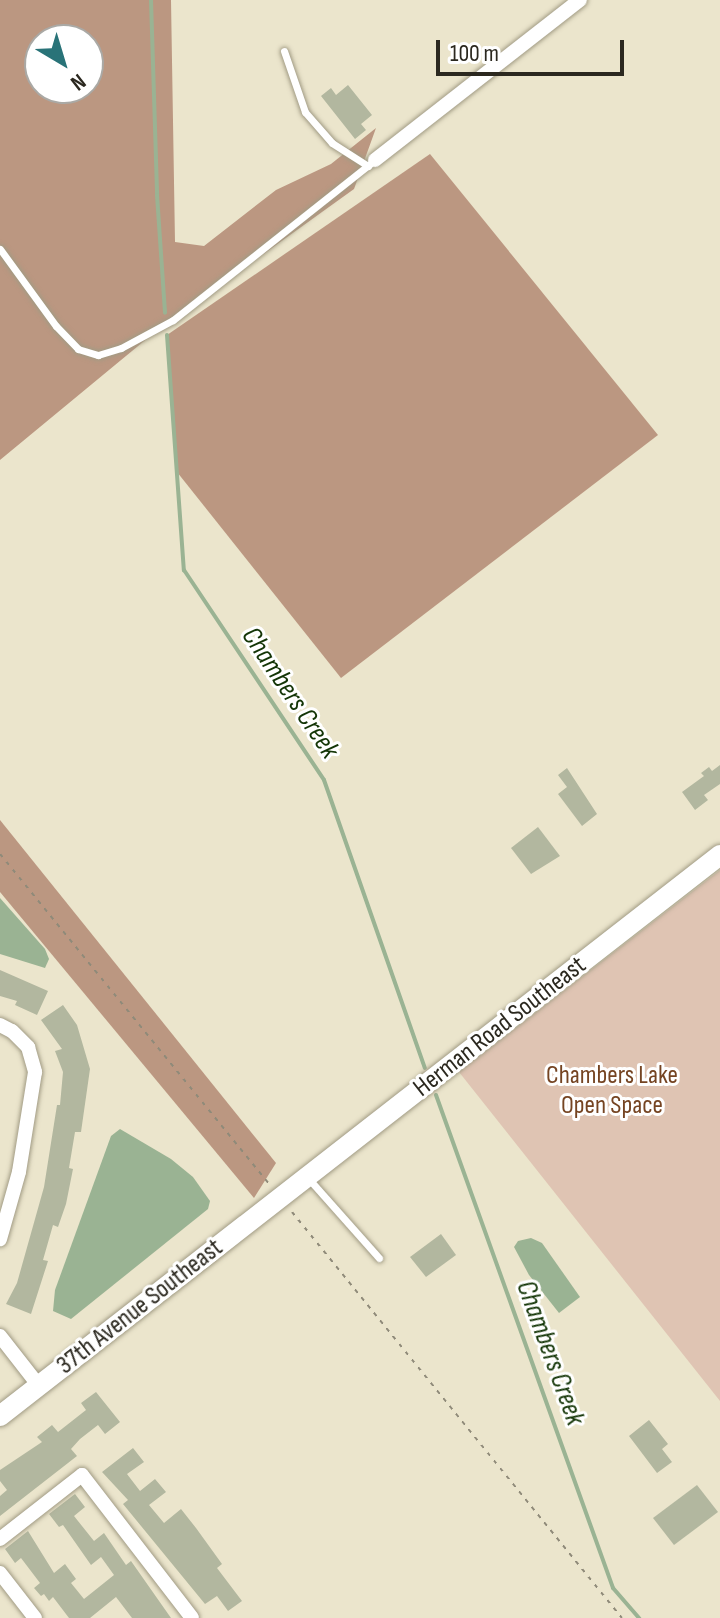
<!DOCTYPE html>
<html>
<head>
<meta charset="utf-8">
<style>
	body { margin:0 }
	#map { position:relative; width:720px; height:1618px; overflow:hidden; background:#ebe5cc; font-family:"Sofia Sans Condensed",sans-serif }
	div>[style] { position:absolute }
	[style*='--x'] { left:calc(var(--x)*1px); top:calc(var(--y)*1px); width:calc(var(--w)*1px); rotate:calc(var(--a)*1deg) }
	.green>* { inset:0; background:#dfc4b3 }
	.forest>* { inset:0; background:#bb9781 }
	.water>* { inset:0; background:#9ab393 }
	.stream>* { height:4px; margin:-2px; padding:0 2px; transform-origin:2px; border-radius:2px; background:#9ab393 }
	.building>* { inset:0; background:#b2b79f }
	.path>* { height:2px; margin-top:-1px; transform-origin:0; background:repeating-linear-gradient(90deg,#8f8a79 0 4px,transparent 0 10px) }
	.roads { filter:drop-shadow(0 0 2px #a19b84) drop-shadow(0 0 2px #a19b84) }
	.lane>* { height:7px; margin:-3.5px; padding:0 3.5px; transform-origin:3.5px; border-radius:3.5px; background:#fff }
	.street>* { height:14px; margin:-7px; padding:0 7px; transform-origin:7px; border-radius:7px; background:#fff }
	.secondary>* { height:20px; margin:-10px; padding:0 10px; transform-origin:10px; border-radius:10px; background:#fff }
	span { translate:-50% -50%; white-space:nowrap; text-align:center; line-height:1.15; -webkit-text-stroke:6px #fff; paint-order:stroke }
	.street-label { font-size:26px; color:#2b281f }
	.park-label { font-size:26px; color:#754422 }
	.water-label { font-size:28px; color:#133506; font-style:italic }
	.north { position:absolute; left:24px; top:24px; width:80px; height:80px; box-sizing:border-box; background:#fff; border:2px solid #aaa9a5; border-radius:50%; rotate:142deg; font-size:22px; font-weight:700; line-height:32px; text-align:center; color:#2b281f }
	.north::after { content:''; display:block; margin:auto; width:28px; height:36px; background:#297378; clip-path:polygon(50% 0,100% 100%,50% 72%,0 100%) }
	.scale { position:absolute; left:436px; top:40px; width:188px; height:36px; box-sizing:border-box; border:4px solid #2b281f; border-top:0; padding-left:10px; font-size:24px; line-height:28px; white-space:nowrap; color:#2b281f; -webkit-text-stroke:6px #fff; paint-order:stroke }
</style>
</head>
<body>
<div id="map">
	<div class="green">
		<div style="clip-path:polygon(720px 870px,720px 1401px,459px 1072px)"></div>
	</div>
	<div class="forest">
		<div style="clip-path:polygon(evenodd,0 0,171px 0,175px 242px,204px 246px,276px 190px,331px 164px,376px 128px,354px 189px,155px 332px,0 460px,0 0,40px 40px,88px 40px,88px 88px,40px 88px,40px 40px)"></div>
		<div style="clip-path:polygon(430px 154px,658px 435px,341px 678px,177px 472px,167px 335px)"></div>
		<div style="clip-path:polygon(0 820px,276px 1163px,254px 1198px,0 892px)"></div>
	</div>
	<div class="water">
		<div style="clip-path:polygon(0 898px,45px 949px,49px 959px,45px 968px,0 954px)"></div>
		<div style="clip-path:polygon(120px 1129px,171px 1159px,193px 1177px,210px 1201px,208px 1209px,71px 1319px,53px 1311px,55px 1290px,111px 1136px)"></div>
		<div style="clip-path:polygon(531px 1238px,542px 1243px,580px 1297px,559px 1313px,529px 1275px,514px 1247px,518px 1241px)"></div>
	</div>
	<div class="stream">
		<div style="--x:151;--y:0;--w:195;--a:88.2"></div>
		<div style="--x:157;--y:195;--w:118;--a:86.1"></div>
		<div style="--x:167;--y:335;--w:236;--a:85.9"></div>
		<div style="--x:184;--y:570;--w:252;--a:56.3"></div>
		<div style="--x:324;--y:780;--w:305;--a:70.7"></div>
		<div style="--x:436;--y:1095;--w:524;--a:70.25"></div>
		<div style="--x:613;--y:1588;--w:40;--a:49"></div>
	</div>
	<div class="building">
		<div style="clip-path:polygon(348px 85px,372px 115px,361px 124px,366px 130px,355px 139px,321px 96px,331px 88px,336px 95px)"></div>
		<div style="clip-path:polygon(720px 765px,720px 784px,704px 795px,708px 800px,695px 810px,682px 792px,704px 776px,701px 773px,709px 767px,712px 771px)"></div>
		<div style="clip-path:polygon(567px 768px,597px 814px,582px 826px,558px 794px,567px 787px,558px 775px)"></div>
		<div style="clip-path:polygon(538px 827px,560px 856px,531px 874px,511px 848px)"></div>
		<div style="clip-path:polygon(0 970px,48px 991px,37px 1015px,15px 1005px,17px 1001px,0 996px)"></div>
		<div style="clip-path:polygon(63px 1005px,77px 1025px,90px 1069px,81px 1132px,75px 1132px,69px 1168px,73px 1169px,66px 1204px,58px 1227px,53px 1225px,43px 1260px,48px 1261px,31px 1314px,6px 1304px,17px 1283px,44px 1187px,57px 1105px,60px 1105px,63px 1072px,55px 1051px,62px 1049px,41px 1020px)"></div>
		<div style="clip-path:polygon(441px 1234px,456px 1255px,426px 1277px,410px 1257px)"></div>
		<div style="clip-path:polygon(96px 1392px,120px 1422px,105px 1434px,98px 1425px,80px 1439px,71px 1449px,77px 1456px,0 1516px,0 1496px,7px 1490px,0 1481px,0 1470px,42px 1442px,37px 1437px,52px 1425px,58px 1432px,86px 1410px,81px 1403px)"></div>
		<div style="clip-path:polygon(649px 1420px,668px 1444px,662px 1449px,672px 1462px,657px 1473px,629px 1436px)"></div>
		<div style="clip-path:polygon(133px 1448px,144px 1462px,127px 1474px,140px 1491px,155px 1479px,166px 1492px,149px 1505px,164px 1523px,181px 1509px,196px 1528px,222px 1564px,217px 1568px,242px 1601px,228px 1611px,217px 1596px,205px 1604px,123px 1504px,128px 1500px,102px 1472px)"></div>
		<div style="clip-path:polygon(697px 1485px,718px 1512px,674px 1545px,653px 1518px)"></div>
		<div style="clip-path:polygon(75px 1494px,85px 1507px,74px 1516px,94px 1541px,104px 1533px,126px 1565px,131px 1561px,171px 1618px,132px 1618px,116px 1597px,90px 1618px,69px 1618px,53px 1597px,49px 1601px,44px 1594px,41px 1596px,34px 1588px,40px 1583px,21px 1558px,15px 1563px,5px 1549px,28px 1531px,54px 1573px,65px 1564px,76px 1579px,71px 1583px,84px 1599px,114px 1575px,101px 1557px,91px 1565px,63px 1525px,59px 1527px,49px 1514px)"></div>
	</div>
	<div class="path">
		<div style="--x:0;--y:854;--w:427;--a:50.8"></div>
		<div style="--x:292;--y:1212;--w:523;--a:50.9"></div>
	</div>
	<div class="roads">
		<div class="lane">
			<div style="--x:284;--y:51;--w:65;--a:71"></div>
			<div style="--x:305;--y:112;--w:41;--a:48.9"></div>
			<div style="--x:332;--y:143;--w:43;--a:32.6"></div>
			<div style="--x:0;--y:249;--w:95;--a:54"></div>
			<div style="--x:56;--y:326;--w:32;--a:46"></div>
			<div style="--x:78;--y:349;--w:21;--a:17"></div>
			<div style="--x:98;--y:355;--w:24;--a:-17"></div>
			<div style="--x:121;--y:348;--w:59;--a:-28.3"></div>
			<div style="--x:173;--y:320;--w:258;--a:-38.4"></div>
			<div style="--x:308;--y:1178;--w:107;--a:48.4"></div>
		</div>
		<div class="street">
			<div style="--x:375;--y:160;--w:260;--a:-38"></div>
			<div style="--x:0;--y:1025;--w:13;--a:27"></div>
			<div style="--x:12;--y:1031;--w:23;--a:45"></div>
			<div style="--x:28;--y:1047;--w:26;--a:74"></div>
			<div style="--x:35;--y:1072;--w:101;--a:99.1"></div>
			<div style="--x:19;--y:1172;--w:70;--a:105.8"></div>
			<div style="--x:0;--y:1336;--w:63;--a:52"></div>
			<div style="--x:0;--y:1539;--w:104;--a:-38"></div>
			<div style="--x:82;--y:1475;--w:180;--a:52.4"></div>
			<div style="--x:0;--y:1573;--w:57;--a:52.1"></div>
		</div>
		<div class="secondary">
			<div style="--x:0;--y:1416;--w:913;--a:-37.92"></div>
		</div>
	</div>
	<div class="street-label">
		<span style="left:500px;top:1027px;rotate:-38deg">Herman Road Southeast</span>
		<span style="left:140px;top:1307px;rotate:-38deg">37th Avenue Southeast</span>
	</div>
	<div class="park-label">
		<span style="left:612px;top:1091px">Chambers Lake<br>Open Space</span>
	</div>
	<div class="water-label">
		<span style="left:290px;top:693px;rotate:56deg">Chambers Creek</span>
		<span style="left:550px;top:1353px;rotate:70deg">Chambers Creek</span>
	</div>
	<div class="north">N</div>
	<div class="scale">100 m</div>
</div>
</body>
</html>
